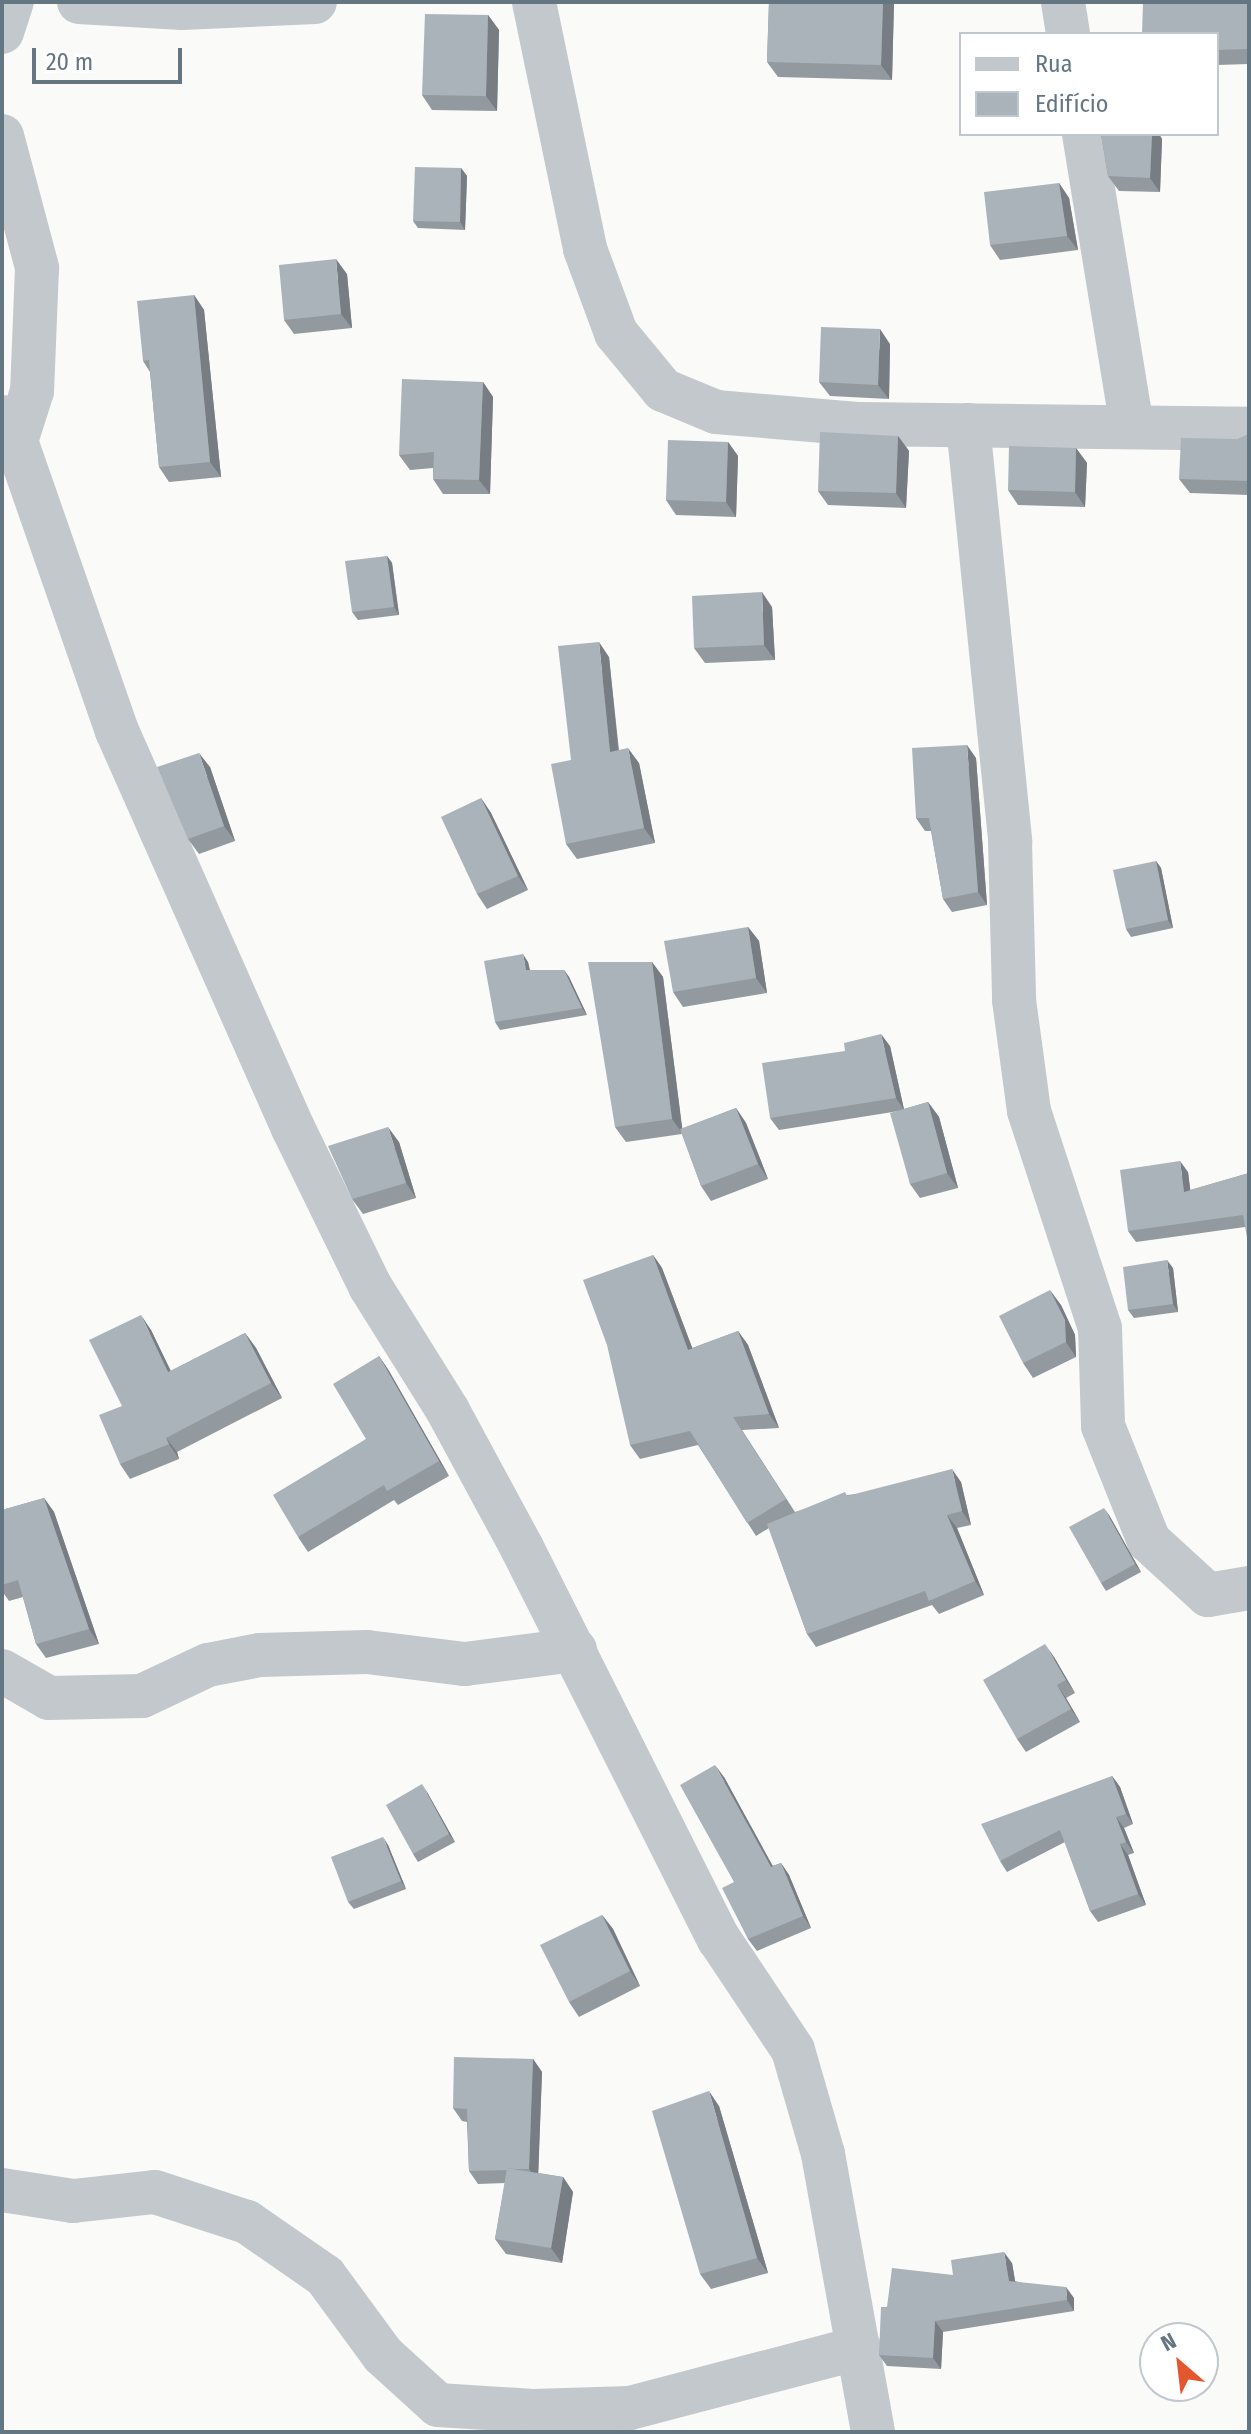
<!DOCTYPE html>
<html>
<head>
<meta charset="utf-8">
<style>
	body { margin:0 }
	#map { position:relative; width:1251px; height:2434px; overflow:hidden; background:#fafaf8; font-family:"Fira Sans Condensed",sans-serif }
	div>[style] { position:absolute }
	[style*='--x'] { left:calc(var(--x)*1px); top:calc(var(--y)*1px); width:calc(var(--w)*1px); rotate:calc(var(--a)*1deg) }
	.minor>* { height:44px; margin:-22px; padding:0 22px; transform-origin:22px; border-radius:22px; background:#c3c8cc }
	.wall>* { inset:0; background:#929a9f }
	.shaded-wall>* { inset:0; background:#777d82 }
	.building>* { inset:0; background:#aab3b9 }
	span { translate:-50% -50%; white-space:nowrap; text-align:center; line-height:1.15; -webkit-text-stroke:8px #fff; paint-order:stroke }
	.frame { position:absolute; inset:0; border:4px solid #657683; pointer-events:none }
	.legend { position:absolute; left:959px; top:32px; width:260px; height:104px; box-sizing:border-box; background:#fff; border:2px solid #c1c8cd; margin:0; padding:10px 14px; list-style:none; font-size:24px; color:#657683 }
	.legend li { display:flex; align-items:center; gap:16px; height:40px }
	.legend b { width:40px; border:2px solid #c1c8cd }
	.north { position:absolute; left:1139px; top:2322px; width:80px; height:80px; box-sizing:border-box; background:#fff; border:2px solid #c1c8cd; border-radius:50%; rotate:332deg; font-size:22px; font-weight:700; line-height:32px; text-align:center; color:#657683 }
	.north::after { content:''; display:block; margin:auto; width:28px; height:36px; background:#e4572e; clip-path:polygon(50% 0,100% 100%,50% 72%,0 100%) }
	.scale { position:absolute; left:32px; top:48px; width:150px; height:36px; box-sizing:border-box; border:4px solid #657683; border-top:0; padding-left:10px; font-size:24px; line-height:28px; white-space:nowrap; color:#657683; -webkit-text-stroke:6px #fff; paint-order:stroke }
</style>
</head>
<body>
<div id="map">
	<div class="minor">
		<div style="--x:79;--y:2;--w:103;--a:3.3"></div>
		<div style="--x:182;--y:8;--w:133;--a:-2.6"></div>
		<div style="--x:534;--y:2;--w:252;--a:78.3"></div>
		<div style="--x:585;--y:249;--w:90;--a:69.7"></div>
		<div style="--x:616;--y:333;--w:74;--a:50.5"></div>
		<div style="--x:663;--y:390;--w:57;--a:22.5"></div>
		<div style="--x:716;--y:412;--w:144;--a:4.8"></div>
		<div style="--x:860;--y:424;--w:389;--a:0.7"></div>
		<div style="--x:1063;--y:2;--w:32;--a:81"></div>
		<div style="--x:2;--y:32;--w:32;--a:-72"></div>
		<div style="--x:1084;--y:134;--w:297;--a:80.7"></div>
		<div style="--x:2;--y:136;--w:137;--a:75.1"></div>
		<div style="--x:37;--y:268;--w:123;--a:92.3"></div>
		<div style="--x:32;--y:391;--w:52;--a:107.7"></div>
		<div style="--x:2;--y:417;--w:28;--a:60"></div>
		<div style="--x:16;--y:441;--w:307;--a:70.8"></div>
		<div style="--x:117;--y:731;--w:434;--a:66.1"></div>
		<div style="--x:293;--y:1128;--w:176;--a:64"></div>
		<div style="--x:370;--y:1286;--w:147;--a:58"></div>
		<div style="--x:448;--y:1411;--w:156;--a:61.6"></div>
		<div style="--x:522;--y:1548;--w:438;--a:63.3"></div>
		<div style="--x:719;--y:1939;--w:133;--a:56.3"></div>
		<div style="--x:793;--y:2050;--w:108;--a:73.9"></div>
		<div style="--x:823;--y:2154;--w:282;--a:79.8"></div>
		<div style="--x:968;--y:425;--w:419;--a:84.2"></div>
		<div style="--x:1010;--y:842;--w:158;--a:88.5"></div>
		<div style="--x:1014;--y:1000;--w:112;--a:82.3"></div>
		<div style="--x:1029;--y:1111;--w:228;--a:71.9"></div>
		<div style="--x:1100;--y:1328;--w:98;--a:88.2"></div>
		<div style="--x:1103;--y:1426;--w:124;--a:68.2"></div>
		<div style="--x:1149;--y:1541;--w:80;--a:42.5"></div>
		<div style="--x:1208;--y:1595;--w:42;--a:-9.7"></div>
		<div style="--x:2;--y:1671;--w:54;--a:29.9"></div>
		<div style="--x:49;--y:1698;--w:93;--a:-1.2"></div>
		<div style="--x:142;--y:1696;--w:73;--a:-25.2"></div>
		<div style="--x:208;--y:1665;--w:53;--a:-10.9"></div>
		<div style="--x:260;--y:1655;--w:107;--a:-1.6"></div>
		<div style="--x:367;--y:1652;--w:99;--a:7"></div>
		<div style="--x:465;--y:1664;--w:111;--a:-7.3"></div>
		<div style="--x:2;--y:2190;--w:72;--a:8.8"></div>
		<div style="--x:73;--y:2201;--w:82;--a:-6.3"></div>
		<div style="--x:155;--y:2192;--w:97;--a:18.1"></div>
		<div style="--x:247;--y:2222;--w:95;--a:34.7"></div>
		<div style="--x:325;--y:2276;--w:98;--a:53.7"></div>
		<div style="--x:383;--y:2355;--w:74;--a:42.3"></div>
		<div style="--x:438;--y:2405;--w:95;--a:3.6"></div>
		<div style="--x:533;--y:2411;--w:97;--a:-1.8"></div>
		<div style="--x:630;--y:2408;--w:237;--a:-14.7"></div>
	</div>
	<div class="wall">
		<div style="clip-path:polygon(769px 2px,894px 2px,892px 80px,778px 77px,767px 62px)"></div>
		<div style="clip-path:polygon(1249px 2px,1249px 64px,1217px 65px,1217px 34px)"></div>
		<div style="clip-path:polygon(488px 15px,499px 30px,497px 111px,432px 110px,422px 95px)"></div>
		<div style="clip-path:polygon(1101px 134px,1159px 134px,1162px 139px,1160px 192px,1119px 191px,1108px 176px)"></div>
		<div style="clip-path:polygon(461px 168px,467px 176px,465px 230px,418px 228px,413px 221px)"></div>
		<div style="clip-path:polygon(1059px 183px,1069px 198px,1078px 250px,1000px 260px,990px 245px)"></div>
		<div style="clip-path:polygon(347px 274px,352px 328px,294px 334px,284px 320px)"></div>
		<div style="clip-path:polygon(194px 295px,204px 310px,221px 477px,169px 482px,159px 467px,150px 372px,143px 361px)"></div>
		<div style="clip-path:polygon(890px 344px,889px 399px,830px 396px,819px 382px)"></div>
		<div style="clip-path:polygon(483px 382px,493px 397px,490px 494px,443px 494px,433px 479px,433px 468px,410px 470px,399px 455px)"></div>
		<div style="clip-path:polygon(1249px 434px,1249px 495px,1190px 493px,1179px 479px,1238px 439px)"></div>
		<div style="clip-path:polygon(898px 436px,909px 451px,906px 508px,828px 505px,818px 491px)"></div>
		<div style="clip-path:polygon(728px 442px,738px 456px,736px 517px,676px 515px,666px 500px)"></div>
		<div style="clip-path:polygon(1076px 448px,1087px 463px,1085px 507px,1018px 505px,1008px 490px)"></div>
		<div style="clip-path:polygon(387px 556px,392px 563px,399px 615px,358px 620px,352px 612px)"></div>
		<div style="clip-path:polygon(772px 607px,775px 660px,705px 663px,694px 648px)"></div>
		<div style="clip-path:polygon(609px 657px,619px 750px,639px 763px,655px 843px,577px 859px,566px 844px,571px 760px)"></div>
		<div style="clip-path:polygon(976px 758px,987px 905px,952px 912px,943px 899px,931px 831px,925px 831px,916px 818px)"></div>
		<div style="clip-path:polygon(210px 767px,235px 841px,199px 854px,188px 839px)"></div>
		<div style="clip-path:polygon(481px 798px,491px 813px,528px 890px,487px 909px,477px 894px)"></div>
		<div style="clip-path:polygon(1156px 861px,1161px 868px,1173px 928px,1131px 937px,1126px 929px)"></div>
		<div style="clip-path:polygon(748px 927px,759px 941px,767px 993px,683px 1007px,673px 992px)"></div>
		<div style="clip-path:polygon(528px 962px,530px 970px,564px 970px,569px 977px,587px 1015px,500px 1030px,495px 1022px)"></div>
		<div style="clip-path:polygon(652px 962px,663px 977px,682px 1129px,736px 1108px,746px 1123px,768px 1179px,711px 1201px,701px 1186px,682px 1134px,626px 1142px,615px 1127px)"></div>
		<div style="clip-path:polygon(890px 1046px,904px 1109px,928px 1102px,939px 1117px,958px 1188px,920px 1198px,910px 1184px,899px 1111px,779px 1130px,770px 1118px)"></div>
		<div style="clip-path:polygon(399px 1142px,416px 1198px,363px 1214px,352px 1199px)"></div>
		<div style="clip-path:polygon(1188px 1172px,1190px 1190px,1249px 1173px,1245px 1227px,1136px 1242px,1128px 1231px)"></div>
		<div style="clip-path:polygon(653px 1255px,662px 1268px,692px 1348px,738px 1331px,748px 1345px,779px 1428px,742px 1430px,795px 1512px,848px 1495px,961px 1482px,971px 1525px,957px 1528px,984px 1595px,939px 1614px,932px 1605px,816px 1647px,807px 1634px,769px 1528px,756px 1536px,698px 1445px,640px 1459px,630px 1445px)"></div>
		<div style="clip-path:polygon(1173px 1268px,1178px 1312px,1134px 1318px,1128px 1310px)"></div>
		<div style="clip-path:polygon(1061px 1305px,1075px 1335px,1076px 1357px,1033px 1378px,1023px 1363px)"></div>
		<div style="clip-path:polygon(151px 1330px,171px 1371px,245px 1333px,256px 1348px,282px 1398px,177px 1452px,179px 1459px,130px 1479px,120px 1464px,122px 1406px)"></div>
		<div style="clip-path:polygon(379px 1356px,389px 1371px,449px 1476px,398px 1505px,394px 1500px,308px 1552px,298px 1537px,366px 1439px)"></div>
		<div style="clip-path:polygon(44px 1498px,54px 1512px,99px 1644px,46px 1658px,36px 1644px,23px 1597px,9px 1601px,2px 1591px,2px 1510px)"></div>
		<div style="clip-path:polygon(1109px 1515px,1141px 1572px,1106px 1591px,1101px 1583px)"></div>
		<div style="clip-path:polygon(1054px 1657px,1075px 1693px,1066px 1698px,1080px 1722px,1026px 1752px,1017px 1739px)"></div>
		<div style="clip-path:polygon(1112px 1776px,1120px 1787px,1133px 1824px,1124px 1828px,1134px 1853px,1128px 1855px,1146px 1905px,1098px 1922px,1090px 1911px,1065px 1842px,1007px 1872px,1000px 1861px)"></div>
		<div style="clip-path:polygon(724px 1777px,772px 1866px,781px 1863px,789px 1875px,811px 1928px,757px 1951px,748px 1939px,734px 1882px)"></div>
		<div style="clip-path:polygon(427px 1792px,455px 1842px,418px 1862px,413px 1854px)"></div>
		<div style="clip-path:polygon(388px 1845px,406px 1889px,354px 1909px,348px 1902px)"></div>
		<div style="clip-path:polygon(602px 1915px,613px 1929px,640px 1986px,579px 2017px,569px 2002px)"></div>
		<div style="clip-path:polygon(533px 2059px,542px 2072px,538px 2173px,563px 2177px,573px 2192px,562px 2263px,506px 2254px,495px 2239px,505px 2183px,478px 2184px,469px 2171px,467px 2122px,462px 2121px,453px 2108px)"></div>
		<div style="clip-path:polygon(719px 2106px,768px 2273px,711px 2289px,700px 2274px)"></div>
		<div style="clip-path:polygon(1012px 2263px,1015px 2281px,1074px 2298px,1074px 2311px,943px 2332px,941px 2369px,887px 2366px,879px 2355px,887px 2307px,953px 2275px)"></div>
	</div>
	<div class="shaded-wall">
		<div style="clip-path:polygon(883px 2px,894px 2px,892px 80px,881px 65px)"></div>
		<div style="clip-path:polygon(488px 15px,499px 30px,497px 111px,486px 96px)"></div>
		<div style="clip-path:polygon(1152px 134px,1159px 134px,1162px 139px,1160px 192px,1150px 178px)"></div>
		<div style="clip-path:polygon(461px 168px,467px 176px,465px 230px,460px 222px)"></div>
		<div style="clip-path:polygon(1059px 183px,1069px 198px,1078px 250px,1067px 236px)"></div>
		<div style="clip-path:polygon(336px 259px,347px 274px,352px 328px,341px 314px)"></div>
		<div style="clip-path:polygon(194px 295px,204px 310px,221px 477px,210px 462px)"></div>
		<div style="clip-path:polygon(880px 329px,890px 344px,889px 399px,878px 385px)"></div>
		<div style="clip-path:polygon(483px 382px,493px 397px,490px 494px,479px 480px)"></div>
		<div style="clip-path:polygon(898px 436px,909px 451px,906px 508px,896px 493px)"></div>
		<div style="clip-path:polygon(728px 442px,738px 456px,736px 517px,726px 502px)"></div>
		<div style="clip-path:polygon(1076px 448px,1087px 463px,1085px 507px,1075px 492px)"></div>
		<div style="clip-path:polygon(387px 556px,392px 563px,399px 615px,394px 607px)"></div>
		<div style="clip-path:polygon(762px 592px,772px 607px,775px 660px,764px 645px)"></div>
		<div style="clip-path:polygon(599px 642px,609px 657px,620px 767px,610px 752px)"></div>
		<div style="clip-path:polygon(967px 745px,976px 758px,987px 905px,978px 892px)"></div>
		<div style="clip-path:polygon(628px 748px,639px 763px,655px 843px,644px 828px)"></div>
		<div style="clip-path:polygon(199px 753px,210px 767px,235px 841px,224px 826px)"></div>
		<div style="clip-path:polygon(481px 798px,491px 813px,528px 890px,518px 876px)"></div>
		<div style="clip-path:polygon(1156px 861px,1161px 868px,1173px 928px,1168px 920px)"></div>
		<div style="clip-path:polygon(748px 927px,759px 941px,767px 993px,756px 978px)"></div>
		<div style="clip-path:polygon(523px 954px,528px 962px,531px 977px,526px 970px)"></div>
		<div style="clip-path:polygon(652px 962px,663px 977px,683px 1134px,672px 1119px)"></div>
		<div style="clip-path:polygon(564px 970px,569px 977px,587px 1015px,582px 1008px)"></div>
		<div style="clip-path:polygon(881px 1034px,890px 1046px,904px 1110px,896px 1098px)"></div>
		<div style="clip-path:polygon(928px 1102px,939px 1117px,958px 1188px,947px 1173px)"></div>
		<div style="clip-path:polygon(736px 1108px,746px 1123px,768px 1179px,758px 1164px)"></div>
		<div style="clip-path:polygon(388px 1127px,399px 1142px,416px 1198px,406px 1183px)"></div>
		<div style="clip-path:polygon(1180px 1161px,1188px 1172px,1192px 1203px,1184px 1192px)"></div>
		<div style="clip-path:polygon(653px 1255px,662px 1268px,698px 1363px,688px 1350px)"></div>
		<div style="clip-path:polygon(1167px 1260px,1173px 1268px,1178px 1312px,1173px 1304px)"></div>
		<div style="clip-path:polygon(1050px 1290px,1061px 1305px,1075px 1335px,1076px 1357px,1066px 1342px)"></div>
		<div style="clip-path:polygon(141px 1315px,151px 1330px,178px 1387px,168px 1372px)"></div>
		<div style="clip-path:polygon(738px 1331px,748px 1345px,779px 1428px,769px 1414px)"></div>
		<div style="clip-path:polygon(245px 1333px,256px 1348px,282px 1398px,271px 1383px)"></div>
		<div style="clip-path:polygon(379px 1356px,389px 1371px,449px 1476px,439px 1461px)"></div>
		<div style="clip-path:polygon(166px 1438px,177px 1452px,179px 1459px,169px 1444px)"></div>
		<div style="clip-path:polygon(952px 1469px,961px 1482px,971px 1525px,962px 1511px)"></div>
		<div style="clip-path:polygon(44px 1498px,54px 1512px,99px 1644px,89px 1629px)"></div>
		<div style="clip-path:polygon(1104px 1508px,1109px 1515px,1141px 1572px,1135px 1564px)"></div>
		<div style="clip-path:polygon(947px 1515px,957px 1528px,984px 1595px,975px 1581px)"></div>
		<div style="clip-path:polygon(1045px 1644px,1054px 1657px,1075px 1693px,1066px 1680px)"></div>
		<div style="clip-path:polygon(1057px 1685px,1066px 1698px,1080px 1722px,1071px 1709px)"></div>
		<div style="clip-path:polygon(715px 1765px,724px 1777px,780px 1879px,771px 1867px)"></div>
		<div style="clip-path:polygon(1112px 1776px,1120px 1787px,1133px 1824px,1126px 1814px)"></div>
		<div style="clip-path:polygon(422px 1784px,427px 1792px,455px 1842px,449px 1834px)"></div>
		<div style="clip-path:polygon(1116px 1817px,1124px 1828px,1134px 1853px,1126px 1842px)"></div>
		<div style="clip-path:polygon(383px 1837px,388px 1845px,406px 1889px,401px 1881px)"></div>
		<div style="clip-path:polygon(1120px 1844px,1128px 1855px,1146px 1905px,1138px 1894px)"></div>
		<div style="clip-path:polygon(781px 1863px,789px 1875px,811px 1928px,803px 1916px)"></div>
		<div style="clip-path:polygon(602px 1915px,613px 1929px,640px 1986px,630px 1971px)"></div>
		<div style="clip-path:polygon(533px 2059px,542px 2072px,538px 2182px,529px 2169px)"></div>
		<div style="clip-path:polygon(709px 2091px,719px 2106px,768px 2273px,757px 2258px)"></div>
		<div style="clip-path:polygon(563px 2177px,573px 2192px,562px 2263px,551px 2248px)"></div>
		<div style="clip-path:polygon(1004px 2252px,1012px 2263px,1017px 2292px,1009px 2281px)"></div>
		<div style="clip-path:polygon(1066px 2287px,1074px 2298px,1074px 2311px,1067px 2300px)"></div>
		<div style="clip-path:polygon(935px 2321px,943px 2332px,941px 2369px,933px 2358px)"></div>
	</div>
	<div class="building">
		<div style="clip-path:polygon(769px 2px,883px 2px,881px 65px,767px 62px)"></div>
		<div style="clip-path:polygon(1143px 2px,1249px 2px,1249px 49px,1217px 50px,1217px 34px,1142px 34px)"></div>
		<div style="clip-path:polygon(425px 14px,488px 15px,486px 96px,422px 95px)"></div>
		<div style="clip-path:polygon(1101px 134px,1152px 134px,1150px 178px,1108px 176px)"></div>
		<div style="clip-path:polygon(415px 167px,461px 168px,460px 222px,413px 221px)"></div>
		<div style="clip-path:polygon(1059px 183px,1067px 236px,990px 245px,984px 192px)"></div>
		<div style="clip-path:polygon(336px 259px,341px 314px,284px 320px,279px 265px)"></div>
		<div style="clip-path:polygon(194px 295px,210px 462px,159px 467px,149px 360px,143px 361px,137px 301px)"></div>
		<div style="clip-path:polygon(821px 327px,880px 329px,878px 385px,819px 382px)"></div>
		<div style="clip-path:polygon(402px 379px,483px 382px,479px 480px,433px 479px,434px 452px,399px 455px)"></div>
		<div style="clip-path:polygon(820px 432px,898px 436px,896px 493px,818px 491px)"></div>
		<div style="clip-path:polygon(1249px 434px,1249px 481px,1179px 479px,1181px 438px,1238px 439px)"></div>
		<div style="clip-path:polygon(668px 440px,728px 442px,726px 502px,666px 500px)"></div>
		<div style="clip-path:polygon(1009px 446px,1076px 448px,1075px 492px,1008px 490px)"></div>
		<div style="clip-path:polygon(387px 556px,394px 607px,352px 612px,345px 561px)"></div>
		<div style="clip-path:polygon(762px 592px,764px 645px,694px 648px,692px 596px)"></div>
		<div style="clip-path:polygon(599px 642px,610px 752px,628px 748px,644px 828px,566px 844px,551px 764px,571px 760px,558px 646px)"></div>
		<div style="clip-path:polygon(967px 745px,978px 892px,943px 899px,929px 818px,916px 818px,912px 748px)"></div>
		<div style="clip-path:polygon(199px 753px,224px 826px,188px 839px,157px 767px)"></div>
		<div style="clip-path:polygon(481px 798px,518px 876px,477px 894px,441px 817px)"></div>
		<div style="clip-path:polygon(1156px 861px,1168px 920px,1126px 929px,1113px 870px)"></div>
		<div style="clip-path:polygon(748px 927px,756px 978px,673px 992px,664px 941px)"></div>
		<div style="clip-path:polygon(523px 954px,526px 970px,564px 970px,582px 1008px,495px 1022px,484px 961px)"></div>
		<div style="clip-path:polygon(588px 962px,652px 962px,672px 1119px,615px 1127px)"></div>
		<div style="clip-path:polygon(881px 1034px,896px 1098px,770px 1118px,762px 1063px,845px 1051px,844px 1043px)"></div>
		<div style="clip-path:polygon(928px 1102px,947px 1173px,910px 1184px,890px 1113px)"></div>
		<div style="clip-path:polygon(736px 1108px,758px 1164px,701px 1186px,680px 1129px)"></div>
		<div style="clip-path:polygon(388px 1127px,406px 1183px,352px 1199px,328px 1146px)"></div>
		<div style="clip-path:polygon(1180px 1161px,1184px 1192px,1249px 1173px,1249px 1249px,1243px 1215px,1128px 1231px,1120px 1170px)"></div>
		<div style="clip-path:polygon(653px 1255px,688px 1350px,738px 1331px,769px 1414px,733px 1417px,786px 1499px,747px 1523px,690px 1431px,630px 1445px,607px 1345px,583px 1280px)"></div>
		<div style="clip-path:polygon(1167px 1260px,1173px 1304px,1128px 1310px,1123px 1267px)"></div>
		<div style="clip-path:polygon(1050px 1290px,1065px 1320px,1066px 1342px,1023px 1363px,999px 1316px)"></div>
		<div style="clip-path:polygon(141px 1315px,168px 1372px,245px 1333px,271px 1383px,166px 1438px,169px 1444px,120px 1464px,99px 1415px,122px 1406px,89px 1340px)"></div>
		<div style="clip-path:polygon(379px 1356px,439px 1461px,387px 1491px,384px 1485px,298px 1537px,273px 1495px,366px 1439px,333px 1384px)"></div>
		<div style="clip-path:polygon(952px 1469px,962px 1511px,947px 1515px,975px 1581px,929px 1601px,925px 1591px,807px 1634px,767px 1524px,845px 1492px,847px 1496px)"></div>
		<div style="clip-path:polygon(44px 1498px,89px 1629px,36px 1644px,18px 1580px,2px 1585px,2px 1510px)"></div>
		<div style="clip-path:polygon(1104px 1508px,1135px 1564px,1101px 1583px,1069px 1527px)"></div>
		<div style="clip-path:polygon(1045px 1644px,1066px 1680px,1057px 1685px,1071px 1709px,1017px 1739px,983px 1680px)"></div>
		<div style="clip-path:polygon(715px 1765px,771px 1867px,781px 1863px,803px 1916px,748px 1939px,722px 1888px,734px 1882px,680px 1785px)"></div>
		<div style="clip-path:polygon(1112px 1776px,1126px 1814px,1116px 1817px,1126px 1842px,1120px 1844px,1138px 1894px,1090px 1911px,1060px 1830px,1000px 1861px,981px 1824px)"></div>
		<div style="clip-path:polygon(422px 1784px,449px 1834px,413px 1854px,386px 1805px)"></div>
		<div style="clip-path:polygon(383px 1837px,401px 1881px,348px 1902px,331px 1857px)"></div>
		<div style="clip-path:polygon(602px 1915px,630px 1971px,569px 2002px,540px 1945px)"></div>
		<div style="clip-path:polygon(454px 2057px,533px 2059px,529px 2169px,515px 2169px,507px 2168px,507px 2170px,469px 2171px,467px 2109px,453px 2108px)"></div>
		<div style="clip-path:polygon(709px 2091px,757px 2258px,700px 2274px,652px 2111px)"></div>
		<div style="clip-path:polygon(507px 2168px,563px 2177px,551px 2248px,495px 2239px)"></div>
		<div style="clip-path:polygon(1004px 2252px,1009px 2281px,1066px 2287px,1067px 2300px,935px 2321px,933px 2358px,879px 2355px,881px 2307px,887px 2307px,892px 2268px,953px 2275px,951px 2260px)"></div>
	</div>
	<div class="frame"></div>
	<ul class="legend">
	<li><b style="height:10px;background:#c3c8cc"></b>Rua</li>
	<li><b style="height:22px;background:#aab3b9"></b>Edifício</li>
	</ul>
	<div class="north">N</div>
	<div class="scale">20 m</div>
</div>
</body>
</html>
